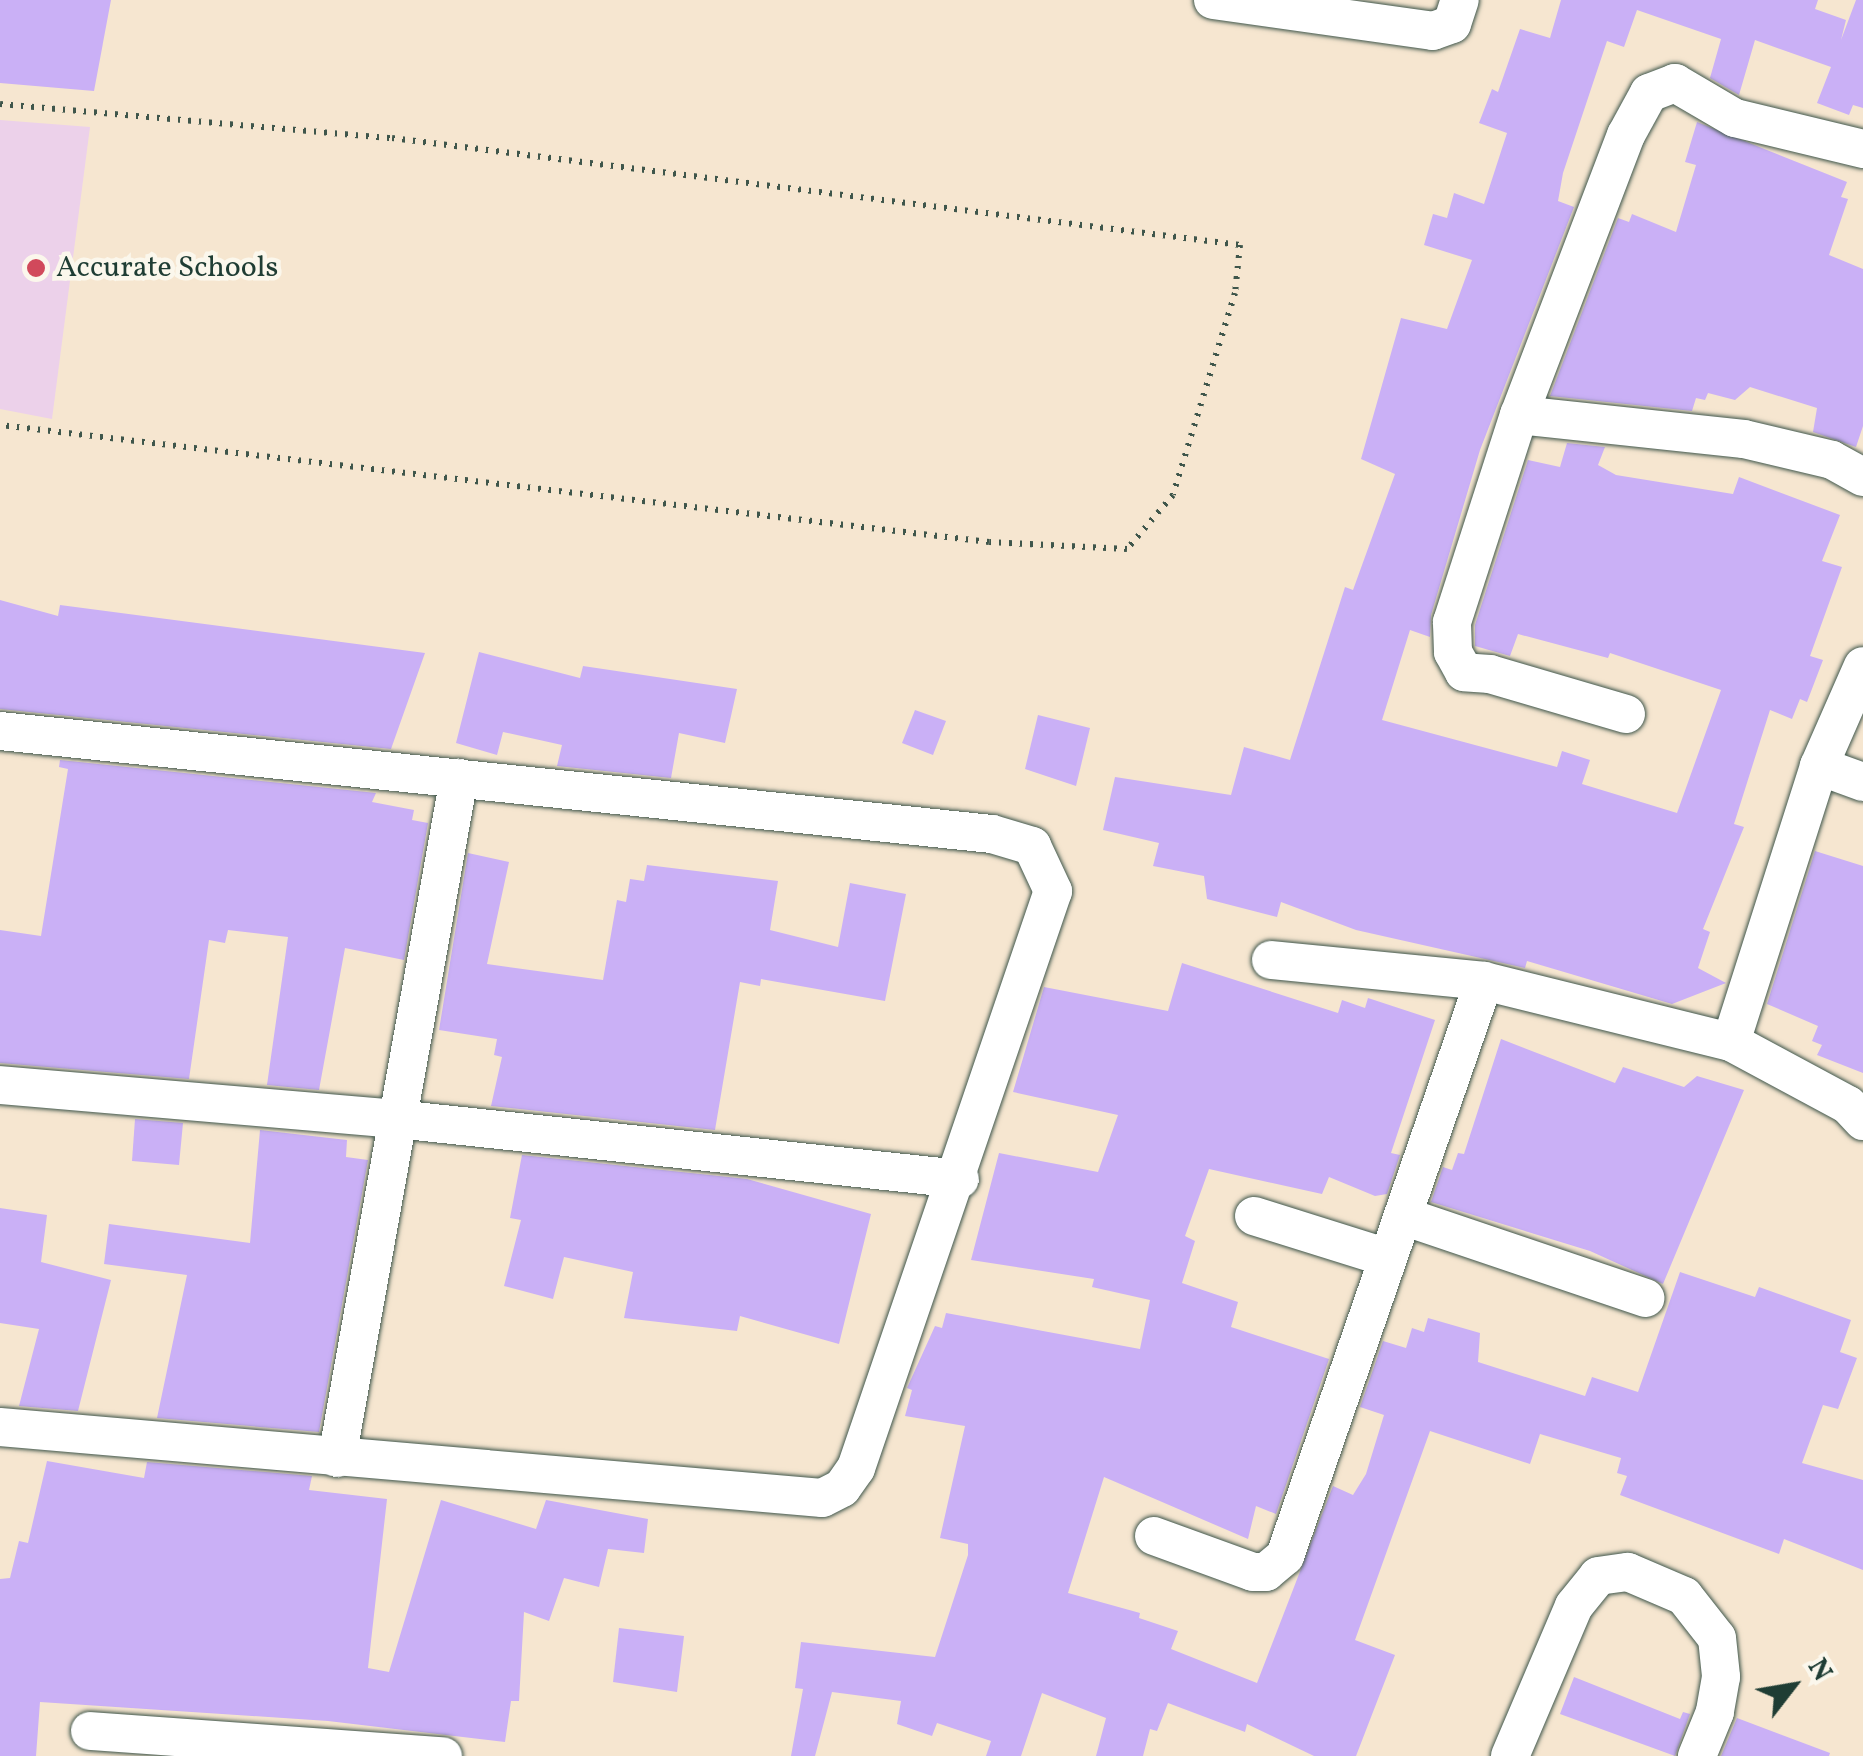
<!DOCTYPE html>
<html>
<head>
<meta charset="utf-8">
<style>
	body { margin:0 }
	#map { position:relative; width:1863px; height:1756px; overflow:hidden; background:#f6e6d0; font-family:Vollkorn,serif }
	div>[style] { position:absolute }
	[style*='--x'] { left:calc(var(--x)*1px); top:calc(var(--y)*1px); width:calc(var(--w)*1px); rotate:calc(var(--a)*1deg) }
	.built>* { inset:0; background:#ecd1ea }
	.building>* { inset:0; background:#cab0f6 }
	.path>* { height:6px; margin-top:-3px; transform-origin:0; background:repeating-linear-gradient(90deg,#3f564b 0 2.5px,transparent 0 10.5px) }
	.roads { filter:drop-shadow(0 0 2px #3f564b) drop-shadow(0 0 2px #3f564b) }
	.minor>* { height:38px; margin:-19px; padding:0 19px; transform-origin:19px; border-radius:19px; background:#fff }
	.dots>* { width:28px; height:28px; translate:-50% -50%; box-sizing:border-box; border:5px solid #fbf7ec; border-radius:50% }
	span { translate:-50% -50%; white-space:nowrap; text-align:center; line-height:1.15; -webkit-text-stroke:9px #fbf7ec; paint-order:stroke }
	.poi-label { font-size:30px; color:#1f3d34 }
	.left { translate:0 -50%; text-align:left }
	.north { position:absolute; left:1743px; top:1636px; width:100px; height:100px; -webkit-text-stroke:8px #fbf7ec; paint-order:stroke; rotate:59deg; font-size:28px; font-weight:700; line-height:40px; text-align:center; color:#1f3d34 }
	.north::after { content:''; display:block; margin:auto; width:35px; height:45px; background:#1f3d34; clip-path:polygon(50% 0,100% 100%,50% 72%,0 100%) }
</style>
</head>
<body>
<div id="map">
	<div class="built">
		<div style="clip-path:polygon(0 120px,90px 127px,52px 419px,0 409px)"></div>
	</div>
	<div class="building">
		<div style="clip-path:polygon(0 0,111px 0,94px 91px,0 83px)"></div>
		<div style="clip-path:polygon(1561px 0,1818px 0,1815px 9px,1846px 20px,1841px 40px,1856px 0,1863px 0,1863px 108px,1853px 105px,1849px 115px,1817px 103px,1831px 67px,1755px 40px,1739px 95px,1710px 78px,1721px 39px,1637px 10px,1624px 47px,1607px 41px,1563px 173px,1558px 201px,1574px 207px,1480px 450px,1431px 615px,1430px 637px,1410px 630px,1382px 720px,1557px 767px,1562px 751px,1590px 760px,1582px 784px,1677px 813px,1721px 690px,1610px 653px,1608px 658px,1518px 634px,1510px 656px,1475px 646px,1475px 625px,1528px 460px,1560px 467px,1567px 443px,1605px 447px,1598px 465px,1616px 475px,1733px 494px,1739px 477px,1840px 515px,1822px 561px,1842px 567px,1810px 656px,1823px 660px,1807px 702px,1800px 699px,1792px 719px,1770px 710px,1734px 824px,1744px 827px,1703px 929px,1710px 932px,1698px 968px,1726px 983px,1672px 1004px,1527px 961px,1525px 968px,1356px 930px,1281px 902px,1277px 917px,1207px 899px,1204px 876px,1153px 866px,1159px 843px,1103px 830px,1115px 777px,1231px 795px,1244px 747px,1290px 760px,1345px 587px,1353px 590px,1395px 474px,1361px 459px,1401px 318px,1447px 329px,1472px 260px,1424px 245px,1433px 214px,1447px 218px,1454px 193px,1484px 204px,1507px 133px,1479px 123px,1492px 89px,1498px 92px,1520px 29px,1550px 38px)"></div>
		<div style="clip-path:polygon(1697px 122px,1847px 182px,1841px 197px,1848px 199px,1829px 255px,1863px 269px,1863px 426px,1856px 447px,1813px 432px,1817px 408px,1750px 387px,1735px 400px,1708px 393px,1705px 400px,1696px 398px,1692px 411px,1550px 396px,1618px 218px,1629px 222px,1632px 214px,1676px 232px,1696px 165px,1685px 162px)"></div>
		<div style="clip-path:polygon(0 600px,58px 616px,60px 605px,425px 653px,391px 749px,0 709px)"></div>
		<div style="clip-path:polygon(479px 652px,580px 678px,583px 666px,737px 689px,725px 743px,679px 733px,671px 778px,557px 766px,562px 745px,503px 732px,497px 755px,456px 743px)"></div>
		<div style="clip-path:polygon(915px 710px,946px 721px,933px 755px,902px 743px)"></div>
		<div style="clip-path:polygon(1038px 715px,1090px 728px,1076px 786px,1025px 769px)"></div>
		<div style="clip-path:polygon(60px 760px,376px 793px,372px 802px,414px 810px,412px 820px,428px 823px,404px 960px,345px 948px,319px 1090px,267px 1085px,288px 937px,228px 930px,225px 943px,209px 940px,189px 1079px,0 1063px,0 930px,41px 936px,68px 769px,59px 767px)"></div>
		<div style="clip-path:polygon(1815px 851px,1863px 866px,1863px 1073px,1817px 1055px,1822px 1045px,1812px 1041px,1818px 1026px,1767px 1004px)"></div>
		<div style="clip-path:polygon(468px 853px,509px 862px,487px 964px,603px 980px,617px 900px,626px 902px,630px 879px,644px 881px,647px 865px,778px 881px,770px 930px,838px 947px,850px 883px,906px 894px,885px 1001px,761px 979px,760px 986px,740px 982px,715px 1130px,491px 1106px,502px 1057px,494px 1055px,497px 1039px,439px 1030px)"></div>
		<div style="clip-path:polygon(1182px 963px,1338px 1013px,1342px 1000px,1365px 1008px,1368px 998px,1435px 1020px,1391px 1153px,1400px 1155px,1387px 1194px,1375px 1196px,1329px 1177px,1322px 1194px,1209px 1169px,1185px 1236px,1195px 1241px,1182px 1283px,1238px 1302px,1231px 1327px,1329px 1359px,1276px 1514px,1256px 1506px,1248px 1539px,1104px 1477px,1068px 1593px,1140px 1613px,1139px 1618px,1178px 1631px,1171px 1649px,1257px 1683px,1333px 1486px,1353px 1495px,1366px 1474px,1384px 1415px,1360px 1407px,1383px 1341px,1406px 1348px,1412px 1328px,1424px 1332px,1428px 1318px,1480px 1333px,1478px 1362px,1585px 1396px,1592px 1377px,1638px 1392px,1680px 1272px,1755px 1297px,1759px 1287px,1851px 1320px,1840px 1352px,1857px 1358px,1838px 1409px,1823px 1405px,1802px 1463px,1863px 1480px,1863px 1570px,1784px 1539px,1779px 1554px,1620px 1495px,1627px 1476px,1617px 1473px,1621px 1458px,1540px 1434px,1530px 1464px,1430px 1431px,1355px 1640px,1395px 1655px,1356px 1756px,1314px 1756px,1247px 1724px,1245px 1732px,1168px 1703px,1157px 1731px,1150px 1729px,1143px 1756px,1096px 1756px,1106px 1718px,1042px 1693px,1021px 1756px,986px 1756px,991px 1741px,937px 1723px,932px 1736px,897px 1724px,901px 1701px,832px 1692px,815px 1756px,791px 1756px,803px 1689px,795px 1688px,801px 1642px,935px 1657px,968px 1555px,968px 1544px,940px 1538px,965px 1426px,905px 1416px,912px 1390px,907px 1388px,935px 1326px,942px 1328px,946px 1313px,1140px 1349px,1150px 1300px,1092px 1287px,1094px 1279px,971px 1260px,999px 1153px,1098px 1172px,1118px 1115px,1013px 1092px,1044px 987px,1168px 1011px)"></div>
		<div style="clip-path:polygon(1501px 1039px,1615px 1083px,1623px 1067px,1684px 1087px,1697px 1076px,1744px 1090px,1663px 1284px,1590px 1251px,1431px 1202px,1443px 1167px,1452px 1170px,1458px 1153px,1464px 1154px)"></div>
		<div style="clip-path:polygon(135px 1119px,183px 1123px,179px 1165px,132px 1161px)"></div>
		<div style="clip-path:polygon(260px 1130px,347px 1140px,346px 1157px,368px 1160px,319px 1432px,157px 1418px,187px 1275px,104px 1264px,109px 1224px,250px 1243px)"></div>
		<div style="clip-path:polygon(522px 1155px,747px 1179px,871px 1214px,839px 1344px,740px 1316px,737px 1331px,624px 1318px,633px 1272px,564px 1257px,553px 1299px,504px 1286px,521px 1220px,510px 1218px)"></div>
		<div style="clip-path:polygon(0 1208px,47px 1215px,41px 1262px,111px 1280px,78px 1411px,19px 1406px,39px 1329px,0 1323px)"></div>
		<div style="clip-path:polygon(47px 1461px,144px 1478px,147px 1462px,312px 1476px,309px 1490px,387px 1499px,368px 1668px,389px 1672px,441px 1500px,536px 1529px,546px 1500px,648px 1519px,644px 1553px,608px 1549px,599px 1587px,564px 1578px,549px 1621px,524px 1612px,519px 1701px,511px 1701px,505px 1742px,328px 1721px,40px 1702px,36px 1756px,0 1756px,0 1579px,10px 1578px,19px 1541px,28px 1543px)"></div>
		<div style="clip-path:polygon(619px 1628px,684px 1636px,677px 1692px,613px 1682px)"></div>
		<div style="clip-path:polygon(1574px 1677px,1680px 1719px,1683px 1712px,1690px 1714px,1675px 1756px,1560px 1714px)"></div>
		<div style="clip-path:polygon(1737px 1718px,1830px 1753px,1829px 1756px,1721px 1756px)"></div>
	</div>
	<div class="path">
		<div style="--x:0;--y:104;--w:393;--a:5"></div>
		<div style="--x:392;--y:138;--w:855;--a:7.19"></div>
		<div style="--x:1240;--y:245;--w:48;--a:95.9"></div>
		<div style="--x:1235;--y:293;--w:211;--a:107.1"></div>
		<div style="--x:1173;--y:495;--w:71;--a:130.4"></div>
		<div style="--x:1127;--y:549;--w:138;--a:-177.1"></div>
		<div style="--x:989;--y:542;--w:996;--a:-173.25"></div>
	</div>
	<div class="roads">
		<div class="minor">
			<div style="--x:1213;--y:0;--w:222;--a:8"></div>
			<div style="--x:1433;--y:31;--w:20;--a:-20"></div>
			<div style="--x:1452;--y:24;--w:25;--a:-72"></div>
			<div style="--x:1519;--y:415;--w:226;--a:6.1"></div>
			<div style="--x:1744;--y:439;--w:90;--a:13.4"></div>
			<div style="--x:1832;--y:460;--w:35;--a:29"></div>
			<div style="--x:1626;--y:714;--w:142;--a:-163.6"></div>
			<div style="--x:1490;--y:674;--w:26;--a:-176"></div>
			<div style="--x:1464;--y:672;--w:23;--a:-119"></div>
			<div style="--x:1453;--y:652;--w:30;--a:-92"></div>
			<div style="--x:1452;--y:622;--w:218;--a:-72.1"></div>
			<div style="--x:1519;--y:415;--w:300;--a:-69.1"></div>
			<div style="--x:1626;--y:135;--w:48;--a:-61.3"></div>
			<div style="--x:1649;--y:93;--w:28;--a:-21"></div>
			<div style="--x:1675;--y:83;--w:69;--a:30.3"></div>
			<div style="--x:1735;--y:118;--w:132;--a:13.6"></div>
			<div style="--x:0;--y:731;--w:997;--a:5.93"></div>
			<div style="--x:992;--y:834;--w:42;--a:16.7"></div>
			<div style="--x:1032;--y:846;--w:50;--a:65"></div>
			<div style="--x:1053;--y:891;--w:610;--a:108.85"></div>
			<div style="--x:856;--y:1468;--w:24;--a:125"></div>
			<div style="--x:842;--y:1488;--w:22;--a:153"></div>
			<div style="--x:822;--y:1498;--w:825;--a:-175.06"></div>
			<div style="--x:1819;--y:766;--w:47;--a:20"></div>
			<div style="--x:1271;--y:960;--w:214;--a:5.6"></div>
			<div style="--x:1484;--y:981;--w:254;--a:13.9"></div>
			<div style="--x:1731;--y:1042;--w:133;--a:28.3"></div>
			<div style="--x:1848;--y:1105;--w:22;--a:47"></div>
			<div style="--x:1731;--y:1042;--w:290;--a:-72.3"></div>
			<div style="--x:1819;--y:766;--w:109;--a:-66.3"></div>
			<div style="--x:0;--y:1085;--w:397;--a:4.9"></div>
			<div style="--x:396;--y:1119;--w:567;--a:6.07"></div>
			<div style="--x:1254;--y:1216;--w:140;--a:17.4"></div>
			<div style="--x:1403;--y:1216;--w:256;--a:18.7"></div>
			<div style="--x:337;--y:1458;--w:691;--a:-79.83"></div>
			<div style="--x:1154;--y:1536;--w:105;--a:20"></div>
			<div style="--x:1253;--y:1572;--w:13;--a:0"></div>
			<div style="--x:1266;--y:1572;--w:25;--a:-40"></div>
			<div style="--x:1285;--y:1556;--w:608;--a:-70.91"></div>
			<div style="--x:90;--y:1731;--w:354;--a:4.1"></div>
			<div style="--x:1510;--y:1756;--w:163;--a:-66.9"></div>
			<div style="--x:1574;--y:1606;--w:38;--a:-51"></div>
			<div style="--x:1598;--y:1576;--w:30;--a:-8"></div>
			<div style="--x:1628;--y:1572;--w:61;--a:23.2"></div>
			<div style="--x:1684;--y:1596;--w:53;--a:51.8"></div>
			<div style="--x:1717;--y:1638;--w:39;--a:84"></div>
			<div style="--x:1721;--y:1677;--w:36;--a:100"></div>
			<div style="--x:1715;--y:1712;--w:48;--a:112.2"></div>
		</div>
	</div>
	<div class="dots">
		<div style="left:36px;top:268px;background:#d1495b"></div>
	</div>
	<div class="poi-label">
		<span class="left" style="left:56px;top:268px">Accurate Schools</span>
	</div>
	<div class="north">N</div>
</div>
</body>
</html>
